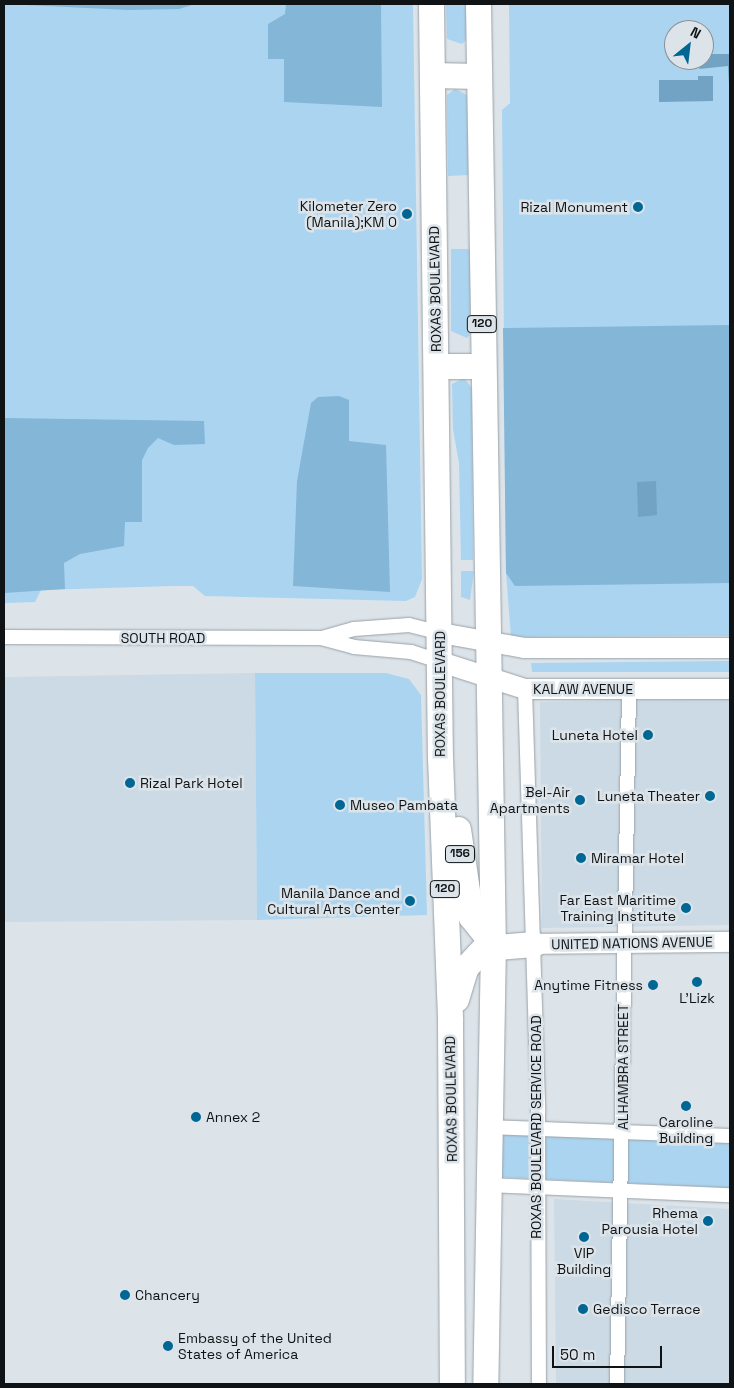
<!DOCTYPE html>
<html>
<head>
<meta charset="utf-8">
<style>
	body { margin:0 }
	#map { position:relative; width:734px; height:1388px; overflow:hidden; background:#dce4ea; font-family:"Space Grotesk",sans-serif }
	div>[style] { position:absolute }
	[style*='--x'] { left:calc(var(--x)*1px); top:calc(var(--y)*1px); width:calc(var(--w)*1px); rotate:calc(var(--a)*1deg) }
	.built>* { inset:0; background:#cbdae5 }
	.green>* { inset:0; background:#abd4f0 }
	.forest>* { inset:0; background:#84b6d7 }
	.water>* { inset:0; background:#72a3c4 }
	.roads { filter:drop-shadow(0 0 1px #99a1a7) drop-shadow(0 0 1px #99a1a7) }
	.street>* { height:14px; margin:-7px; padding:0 7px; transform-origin:7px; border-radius:7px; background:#fff }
	.secondary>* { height:20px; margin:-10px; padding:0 10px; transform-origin:10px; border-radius:10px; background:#fff }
	.highway>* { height:25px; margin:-12.5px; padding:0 12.5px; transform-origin:12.5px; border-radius:12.5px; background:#fff }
	.dots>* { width:14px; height:14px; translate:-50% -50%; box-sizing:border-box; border:2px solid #dce4ea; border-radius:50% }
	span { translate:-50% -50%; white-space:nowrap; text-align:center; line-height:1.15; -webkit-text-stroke:5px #dce4ea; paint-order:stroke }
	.shield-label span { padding:1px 4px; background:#dce4ea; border:1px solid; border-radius:4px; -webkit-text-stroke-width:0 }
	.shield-label { font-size:12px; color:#101315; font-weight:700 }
	.poi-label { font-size:14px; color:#101315 }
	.right { translate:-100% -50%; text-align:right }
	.left { translate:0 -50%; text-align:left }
	.street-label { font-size:14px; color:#101315 }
	.frame { position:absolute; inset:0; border:5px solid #101315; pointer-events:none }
	.north { position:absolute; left:664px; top:20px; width:50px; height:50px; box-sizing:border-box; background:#dce4ea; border:1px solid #8a9095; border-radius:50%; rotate:29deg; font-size:14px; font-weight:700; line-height:20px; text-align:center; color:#101315 }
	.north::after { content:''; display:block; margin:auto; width:18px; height:22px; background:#006694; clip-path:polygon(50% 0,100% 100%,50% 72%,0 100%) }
	.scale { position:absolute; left:552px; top:1346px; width:110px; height:22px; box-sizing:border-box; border:2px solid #101315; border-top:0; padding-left:6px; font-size:15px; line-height:18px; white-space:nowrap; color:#101315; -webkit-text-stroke:4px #dce4ea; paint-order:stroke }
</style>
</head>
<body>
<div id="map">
	<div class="built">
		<div style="clip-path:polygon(255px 673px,257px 920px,4px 922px,4px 677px)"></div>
		<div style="clip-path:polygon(730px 698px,730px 925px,542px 928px,540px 702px)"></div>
		<div style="clip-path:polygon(554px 1199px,730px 1209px,730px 1384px,556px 1384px)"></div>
	</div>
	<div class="green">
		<div style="clip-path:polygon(4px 4px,413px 4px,422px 579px,415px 597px,406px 601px,205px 596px,193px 586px,172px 586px,41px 590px,35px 602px,4px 603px)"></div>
		<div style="clip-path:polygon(446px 4px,467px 4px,467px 39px,462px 44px,447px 39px)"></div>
		<div style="clip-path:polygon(evenodd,509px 4px,730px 4px,730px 636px,511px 637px,506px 573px,502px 110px,510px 103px,509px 4px,674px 30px,704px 30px,704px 60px,674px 60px,674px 30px)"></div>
		<div style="clip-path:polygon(455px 89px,467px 95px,469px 175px,448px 176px,447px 95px)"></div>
		<div style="clip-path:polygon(451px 249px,471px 249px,471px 333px,467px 338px,451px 331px)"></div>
		<div style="clip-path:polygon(464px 378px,472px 388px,473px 560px,461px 560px,459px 463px,453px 429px,452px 384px)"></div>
		<div style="clip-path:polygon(461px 571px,474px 571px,470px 600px,461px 597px)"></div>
		<div style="clip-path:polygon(730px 661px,730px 672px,532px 672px,531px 663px)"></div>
		<div style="clip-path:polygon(255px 673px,386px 673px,409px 679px,421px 695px,427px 915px,257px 920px)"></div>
		<div style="clip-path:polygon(500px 1134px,730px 1143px,730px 1188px,500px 1177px)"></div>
	</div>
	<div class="forest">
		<div style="clip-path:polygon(5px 4px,195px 4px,179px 9px,128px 10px)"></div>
		<div style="clip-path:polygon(286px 4px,381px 4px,382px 107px,284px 102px,284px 59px,268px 59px,268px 24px,285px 14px)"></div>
		<div style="clip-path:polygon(730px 325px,730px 583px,515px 586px,506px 573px,503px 328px)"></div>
		<div style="clip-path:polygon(339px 396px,349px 400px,349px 441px,386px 445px,390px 592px,293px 586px,297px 481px,311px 403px,318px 397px)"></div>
		<div style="clip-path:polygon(4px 418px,204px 421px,205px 444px,174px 445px,158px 438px,148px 448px,142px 460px,142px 522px,125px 522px,124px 546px,80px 554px,64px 563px,65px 589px,4px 593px)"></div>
	</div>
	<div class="water">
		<div style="clip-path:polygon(704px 54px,730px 54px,730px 101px,728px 66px,699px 69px)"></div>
		<div style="clip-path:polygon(698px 76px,713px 76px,713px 101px,659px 102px,659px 80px,698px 80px)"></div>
		<div style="clip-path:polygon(656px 481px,657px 515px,638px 517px,637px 482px)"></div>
	</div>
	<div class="roads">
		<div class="street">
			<div style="--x:4;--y:637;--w:317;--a:0.2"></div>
			<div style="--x:321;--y:638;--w:34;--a:15"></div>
			<div style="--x:354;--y:647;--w:57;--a:5"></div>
			<div style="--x:411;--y:652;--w:32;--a:18"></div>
			<div style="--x:322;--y:638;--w:33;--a:-16"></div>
			<div style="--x:354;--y:629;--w:55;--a:-4.2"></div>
			<div style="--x:409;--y:625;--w:33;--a:14"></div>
			<div style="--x:525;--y:689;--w:424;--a:88.2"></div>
			<div style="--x:538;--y:1113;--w:271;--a:89.8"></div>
			<div style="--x:487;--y:1127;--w:243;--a:2.1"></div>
			<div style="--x:487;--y:1185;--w:243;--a:2.4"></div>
			<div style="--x:617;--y:1384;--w:694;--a:-89.01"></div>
		</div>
		<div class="secondary">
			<div style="--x:441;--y:633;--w:84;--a:10.2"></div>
			<div style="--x:524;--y:648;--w:206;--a:0"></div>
			<div style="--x:441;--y:662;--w:88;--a:17.8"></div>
			<div style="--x:525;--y:689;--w:205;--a:0"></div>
			<div style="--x:534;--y:944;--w:196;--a:-0.6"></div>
		</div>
		<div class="highway">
			<div style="--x:431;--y:4;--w:753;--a:89.32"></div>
			<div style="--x:440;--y:757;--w:264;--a:87.8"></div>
			<div style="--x:450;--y:1021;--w:363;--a:89.7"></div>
			<div style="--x:478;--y:4;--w:940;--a:89.09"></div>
			<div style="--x:493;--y:944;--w:440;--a:91"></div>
			<div style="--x:432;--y:75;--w:47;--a:1.2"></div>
			<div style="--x:437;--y:366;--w:46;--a:0"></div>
			<div style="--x:458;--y:829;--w:89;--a:81.6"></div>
			<div style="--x:471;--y:917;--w:35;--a:51"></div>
			<div style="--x:456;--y:999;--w:34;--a:-73"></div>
			<div style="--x:466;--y:967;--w:26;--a:-47"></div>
			<div style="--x:484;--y:948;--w:50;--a:-4.6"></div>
		</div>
	</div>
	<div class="dots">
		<div style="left:638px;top:207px;background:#006694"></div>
		<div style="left:407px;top:214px;background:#006694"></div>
		<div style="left:648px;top:735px;background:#006694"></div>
		<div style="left:130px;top:783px;background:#006694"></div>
		<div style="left:710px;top:796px;background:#006694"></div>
		<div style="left:580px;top:800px;background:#006694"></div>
		<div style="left:340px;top:805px;background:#006694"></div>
		<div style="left:581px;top:858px;background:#006694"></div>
		<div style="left:410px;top:901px;background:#006694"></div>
		<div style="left:686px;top:908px;background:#006694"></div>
		<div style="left:697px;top:982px;background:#006694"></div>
		<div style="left:653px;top:985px;background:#006694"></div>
		<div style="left:686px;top:1106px;background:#006694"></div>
		<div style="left:196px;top:1117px;background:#006694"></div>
		<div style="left:708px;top:1221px;background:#006694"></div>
		<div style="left:584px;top:1237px;background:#006694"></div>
		<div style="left:125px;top:1295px;background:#006694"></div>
		<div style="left:583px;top:1309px;background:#006694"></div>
		<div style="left:168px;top:1346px;background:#006694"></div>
	</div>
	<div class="shield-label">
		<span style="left:482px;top:324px">120</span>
		<span style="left:460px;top:854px">156</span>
		<span style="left:445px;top:889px">120</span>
	</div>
	<div class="poi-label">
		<span class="right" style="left:397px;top:214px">Kilometer Zero<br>(Manila);KM 0</span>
		<span class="right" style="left:628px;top:207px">Rizal Monument</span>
		<span class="right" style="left:638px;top:735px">Luneta Hotel</span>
		<span class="left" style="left:140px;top:783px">Rizal Park Hotel</span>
		<span class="right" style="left:570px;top:800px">Bel-Air<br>Apartments</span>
		<span class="right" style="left:700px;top:796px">Luneta Theater</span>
		<span class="left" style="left:350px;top:805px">Museo Pambata</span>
		<span class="left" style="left:591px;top:858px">Miramar Hotel</span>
		<span class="right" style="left:400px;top:901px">Manila Dance and<br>Cultural Arts Center</span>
		<span class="right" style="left:676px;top:908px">Far East Maritime<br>Training Institute</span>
		<span class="right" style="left:643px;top:985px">Anytime Fitness</span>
		<span style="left:697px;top:998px">L'Lizk</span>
		<span class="left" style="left:206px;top:1117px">Annex 2</span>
		<span style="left:686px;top:1130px">Caroline<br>Building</span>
		<span class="right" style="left:698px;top:1221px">Rhema<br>Parousia Hotel</span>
		<span style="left:584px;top:1261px">VIP<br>Building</span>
		<span class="left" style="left:135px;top:1295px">Chancery</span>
		<span class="left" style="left:593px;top:1309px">Gedisco Terrace</span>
		<span class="left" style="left:178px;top:1346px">Embassy of the United<br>States of America</span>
	</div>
	<div class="street-label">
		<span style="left:435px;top:289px;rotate:-91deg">ROXAS BOULEVARD</span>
		<span style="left:163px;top:638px">SOUTH ROAD</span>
		<span style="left:583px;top:689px">KALAW AVENUE</span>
		<span style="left:440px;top:694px;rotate:-90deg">ROXAS BOULEVARD</span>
		<span style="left:632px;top:943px;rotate:-1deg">UNITED NATIONS AVENUE</span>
		<span style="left:623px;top:1067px;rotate:-90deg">ALHAMBRA STREET</span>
		<span style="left:451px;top:1099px;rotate:-91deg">ROXAS BOULEVARD</span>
		<span style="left:536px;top:1127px;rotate:-90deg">ROXAS BOULEVARD SERVICE ROAD</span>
	</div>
	<div class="frame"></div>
	<div class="north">N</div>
	<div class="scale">50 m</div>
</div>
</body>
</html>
